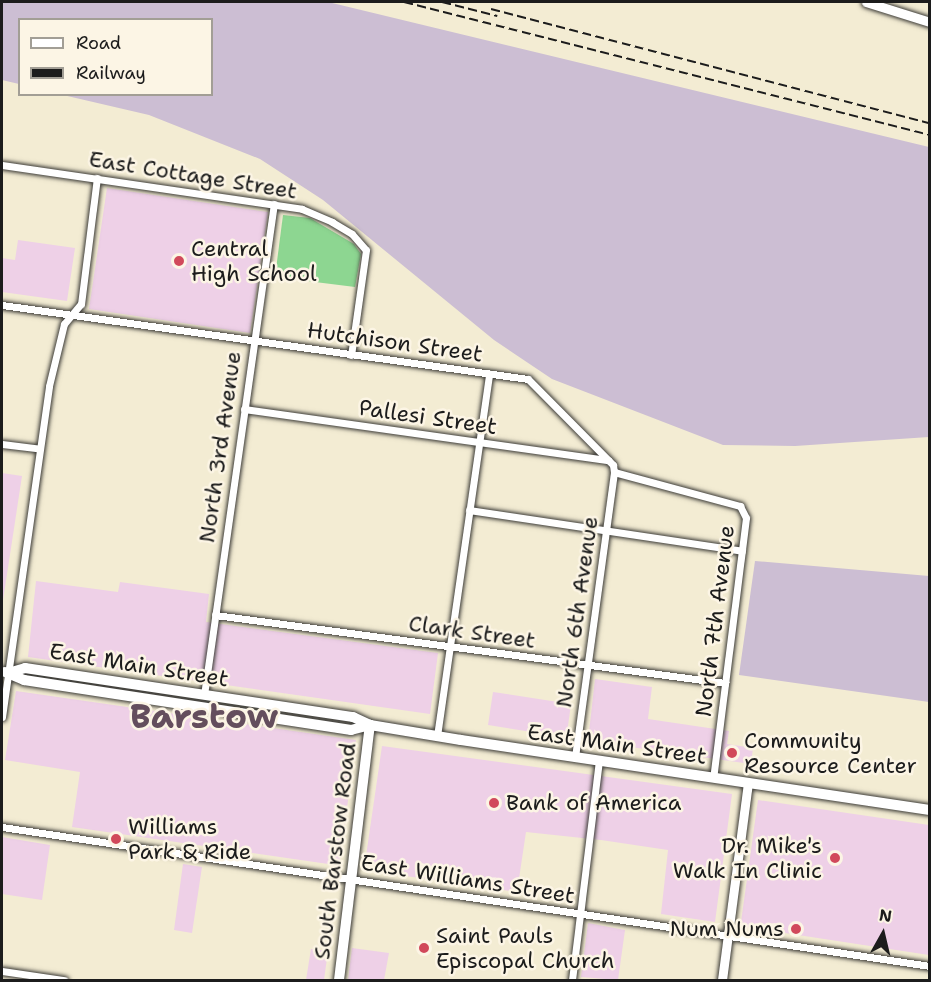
<!DOCTYPE html>
<html>
<head>
<meta charset="utf-8">
<style>
	body { margin:0 }
	#map { position:relative; width:931px; height:982px; overflow:hidden; background:#f3ecd3; font-family:"Shantell Sans",sans-serif }
	div>[style] { position:absolute }
	[style*='--x'] { left:calc(var(--x)*1px); top:calc(var(--y)*1px); width:calc(var(--w)*1px); rotate:calc(var(--a)*1deg) }
	.built>* { inset:0; background:#eed0e7 }
	.industrial>* { inset:0; background:#ccbed3 }
	.green>* { inset:0; background:#8dd691 }
	.roads { filter:drop-shadow(0 0 2px #3c3b37) drop-shadow(0 0 2px #3c3b37) }
	.minor>* { height:7px; margin:-3.5px; padding:0 3.5px; transform-origin:3.5px; border-radius:3.5px; background:#fff }
	.tertiary>* { height:9px; margin:-4.5px; padding:0 4.5px; transform-origin:4.5px; border-radius:4.5px; background:#fff }
	.primary>* { height:10px; margin:-5px; padding:0 5px; transform-origin:5px; border-radius:5px; background:#fff }
	.rail>* { height:2px; margin-top:-1px; transform-origin:0; background:repeating-linear-gradient(90deg,#1c1c1c 0 9px,transparent 0 13.5px) }
	.dots>* { width:16px; height:16px; translate:-50% -50%; box-sizing:border-box; border:3px solid #fcf5e5; border-radius:50% }
	span { translate:-50% -50%; white-space:nowrap; text-align:center; line-height:1.15; -webkit-text-stroke:5px #fcf5e5; paint-order:stroke }
	.street-label { font-size:22px; color:#1c1c1c }
	.poi-label { font-size:22px; color:#1c1c1c }
	.left { translate:0 -50%; text-align:left }
	.right { translate:-100% -50%; text-align:right }
	.town-label { font-size:34px; color:#644e5d; font-weight:700 }
	.frame { position:absolute; inset:0; border:3px solid #1c1c1c; pointer-events:none }
	.legend { position:absolute; left:18px; top:18px; width:195px; height:78px; box-sizing:border-box; background:#fcf5e5; border:2px solid #a29e95; margin:0; padding:8px 10px; list-style:none; font-size:18px; color:#1c1c1c }
	.legend li { display:flex; align-items:center; gap:12px; height:30px }
	.legend b { width:30px; border:2px solid #a29e95 }
	.north { position:absolute; left:853px; top:904px; width:60px; height:60px; -webkit-text-stroke:4px #fcf5e5; paint-order:stroke; rotate:8deg; font-size:16px; font-weight:700; line-height:24px; text-align:center; color:#1c1c1c }
	.north::after { content:''; display:block; margin:auto; width:21px; height:27px; background:#1c1c1c; clip-path:polygon(50% 0,100% 100%,50% 72%,0 100%) }
</style>
</head>
<body>
<div id="map">
	<div class="built">
		<div style="clip-path:polygon(107px 188px,268px 212px,250px 333px,89px 309px)"></div>
		<div style="clip-path:polygon(18px 240px,75px 248px,67px 301px,2px 292px,2px 258px,15px 260px)"></div>
		<div style="clip-path:polygon(2px 473px,22px 476px,2px 607px)"></div>
		<div style="clip-path:polygon(36px 581px,118px 592px,120px 582px,209px 594px,206px 622px,438px 653px,430px 714px,28px 657px)"></div>
		<div style="clip-path:polygon(595px 679px,652px 687px,648px 719px,729px 731px,727px 744px,753px 748px,751px 764px,588px 741px)"></div>
		<div style="clip-path:polygon(16px 691px,356px 740px,340px 861px,335px 865px,72px 827px,80px 772px,5px 760px)"></div>
		<div style="clip-path:polygon(493px 692px,571px 704px,567px 733px,563px 737px,488px 725px)"></div>
		<div style="clip-path:polygon(382px 746px,732px 794px,715px 922px,661px 914px,668px 850px,601px 840px,526px 832px,517px 892px,364px 870px)"></div>
		<div style="clip-path:polygon(758px 800px,929px 825px,929px 955px,746px 927px,741px 922px)"></div>
		<div style="clip-path:polygon(2px 837px,50px 845px,42px 900px,2px 894px)"></div>
		<div style="clip-path:polygon(183px 864px,202px 867px,192px 933px,174px 930px)"></div>
		<div style="clip-path:polygon(588px 923px,625px 930px,618px 980px,581px 977px)"></div>
		<div style="clip-path:polygon(352px 948px,389px 953px,384px 980px,348px 980px)"></div>
		<div style="clip-path:polygon(311px 949px,328px 951px,324px 980px,306px 980px)"></div>
	</div>
	<div class="industrial">
		<div style="clip-path:polygon(2px 2px,328px 2px,929px 147px,929px 437px,795px 446px,723px 445px,552px 379px,494px 340px,323px 200px,260px 159px,149px 115px,63px 95px,212px 94px,212px 20px,20px 20px,19px 84px,2px 80px)"></div>
		<div style="clip-path:polygon(755px 561px,929px 576px,929px 702px,739px 675px)"></div>
	</div>
	<div class="green">
		<div style="clip-path:polygon(283px 215px,310px 218px,354px 244px,361px 254px,355px 287px,275px 277px)"></div>
	</div>
	<div class="roads">
		<div class="minor">
			<div style="--x:2;--y:165;--w:303;--a:8.3"></div>
			<div style="--x:302;--y:209;--w:33;--a:23"></div>
			<div style="--x:332;--y:222;--w:23;--a:31"></div>
			<div style="--x:352;--y:234;--w:21;--a:49"></div>
			<div style="--x:366;--y:250;--w:106;--a:98.1"></div>
			<div style="--x:2;--y:305;--w:531;--a:8.01"></div>
			<div style="--x:528;--y:379;--w:121;--a:45.3"></div>
			<div style="--x:613;--y:465;--w:7;--a:82"></div>
			<div style="--x:614;--y:472;--w:131;--a:15.1"></div>
			<div style="--x:740;--y:506;--w:13;--a:63"></div>
			<div style="--x:746;--y:518;--w:262;--a:97.2"></div>
			<div style="--x:244;--y:409;--w:368;--a:8"></div>
			<div style="--x:2;--y:444;--w:38;--a:7"></div>
			<div style="--x:469;--y:510;--w:276;--a:8.5"></div>
			<div style="--x:215;--y:615;--w:515;--a:7.59"></div>
			<div style="--x:204;--y:695;--w:496;--a:-81.9"></div>
			<div style="--x:2;--y:717;--w:334;--a:-81.9"></div>
			<div style="--x:49;--y:386;--w:64;--a:-76.4"></div>
			<div style="--x:64;--y:324;--w:26;--a:-50"></div>
			<div style="--x:81;--y:304;--w:127;--a:-82.8"></div>
			<div style="--x:437;--y:736;--w:366;--a:-81.8"></div>
			<div style="--x:575;--y:757;--w:288;--a:-82.2"></div>
			<div style="--x:2;--y:827;--w:938;--a:8.52"></div>
			<div style="--x:2;--y:971;--w:63;--a:8.3"></div>
			<div style="--x:572;--y:980;--w:221;--a:-83"></div>
		</div>
		<div class="tertiary">
			<div style="--x:866;--y:2;--w:67;--a:17.4"></div>
			<div style="--x:722;--y:980;--w:199;--a:-82.5"></div>
		</div>
		<div class="primary">
			<div style="--x:5;--y:672;--w:21;--a:23"></div>
			<div style="--x:24;--y:680;--w:331;--a:8.7"></div>
			<div style="--x:351;--y:730;--w:20;--a:-15"></div>
			<div style="--x:8;--y:673;--w:18;--a:-16"></div>
			<div style="--x:25;--y:668;--w:332;--a:8.5"></div>
			<div style="--x:353;--y:717;--w:19;--a:25"></div>
			<div style="--x:370;--y:725;--w:92;--a:9.4"></div>
			<div style="--x:461;--y:740;--w:474;--a:8.5"></div>
			<div style="--x:339;--y:980;--w:257;--a:-83.1"></div>
		</div>
	</div>
	<div class="rail">
		<div style="--x:404;--y:2;--w:543;--a:14.19"></div>
		<div style="--x:442;--y:2;--w:57;--a:14.3"></div>
		<div style="--x:491;--y:9;--w:454;--a:14.6"></div>
	</div>
	<div class="dots">
		<div style="left:179px;top:261px;background:#d1495b"></div>
		<div style="left:732px;top:753px;background:#d1495b"></div>
		<div style="left:494px;top:803px;background:#d1495b"></div>
		<div style="left:116px;top:839px;background:#d1495b"></div>
		<div style="left:835px;top:858px;background:#d1495b"></div>
		<div style="left:796px;top:929px;background:#d1495b"></div>
		<div style="left:424px;top:948px;background:#d1495b"></div>
	</div>
	<div class="street-label">
		<span style="left:193px;top:175px;rotate:9deg">East Cottage Street</span>
		<span style="left:395px;top:342px;rotate:8deg">Hutchison Street</span>
		<span style="left:428px;top:417px;rotate:8deg">Pallesi Street</span>
		<span style="left:220px;top:447px;rotate:-82deg">North 3rd Avenue</span>
		<span style="left:577px;top:612px;rotate:-82deg">North 6th Avenue</span>
		<span style="left:715px;top:621px;rotate:-83deg">North 7th Avenue</span>
		<span style="left:472px;top:632px;rotate:8deg">Clark Street</span>
		<span style="left:139px;top:665px;rotate:9deg">East Main Street</span>
		<span style="left:617px;top:744px;rotate:8deg">East Main Street</span>
		<span style="left:335px;top:851px;rotate:-83deg">South Barstow Road</span>
		<span style="left:468px;top:879px;rotate:9deg">East Williams Street</span>
	</div>
	<div class="poi-label">
		<span class="left" style="left:191px;top:261px">Central<br>High School</span>
		<span class="left" style="left:744px;top:753px">Community<br>Resource Center</span>
		<span class="left" style="left:506px;top:803px">Bank of America</span>
		<span class="left" style="left:128px;top:839px">Williams<br>Park &amp; Ride</span>
		<span class="right" style="left:822px;top:858px">Dr. Mike's<br>Walk In Clinic</span>
		<span class="right" style="left:784px;top:929px">Num Nums</span>
		<span class="left" style="left:436px;top:948px">Saint Pauls<br>Episcopal Church</span>
	</div>
	<div class="town-label">
		<span style="left:204px;top:717px">Barstow</span>
	</div>
	<div class="frame"></div>
	<ul class="legend">
	<li><b style="height:8px;background:#fff"></b>Road</li>
	<li><b style="height:8px;background:#1c1c1c"></b>Railway</li>
	</ul>
	<div class="north">N</div>
</div>
</body>
</html>
